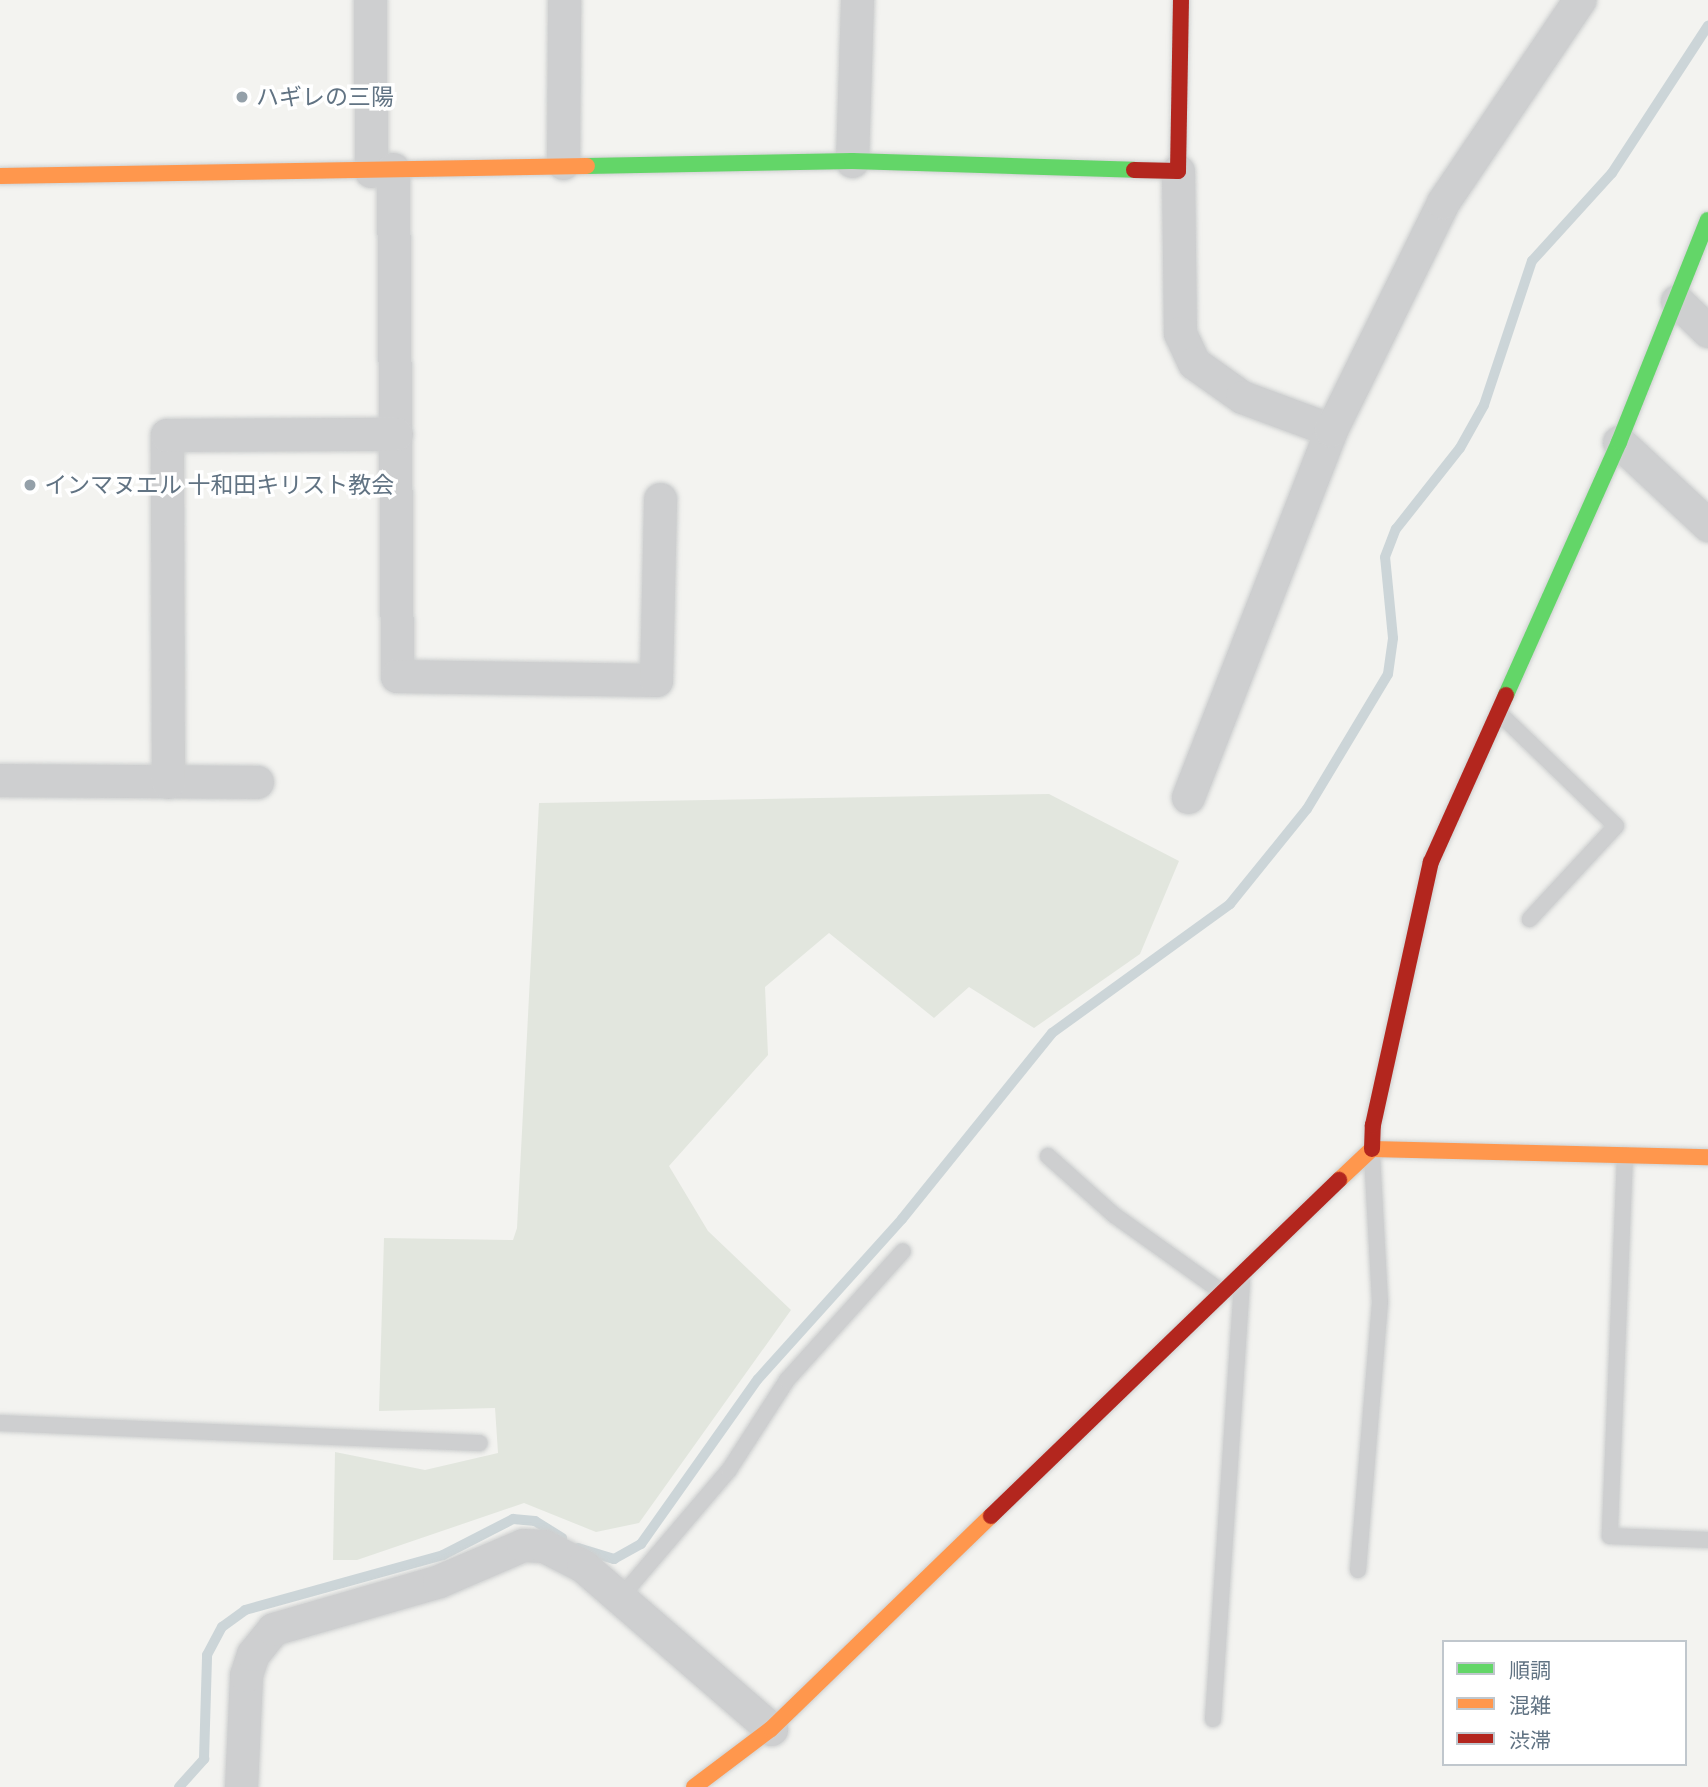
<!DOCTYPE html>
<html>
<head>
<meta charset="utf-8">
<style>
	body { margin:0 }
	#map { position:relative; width:1708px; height:1787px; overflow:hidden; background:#f3f3f0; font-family:Cabin,"Noto Sans JP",sans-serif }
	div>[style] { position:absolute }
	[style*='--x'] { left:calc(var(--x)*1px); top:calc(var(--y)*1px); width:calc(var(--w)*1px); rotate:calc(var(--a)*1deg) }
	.green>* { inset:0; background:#e2e6de }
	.stream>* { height:10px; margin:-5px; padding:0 5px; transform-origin:5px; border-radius:5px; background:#ccd5d8 }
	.roads { filter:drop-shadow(0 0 2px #ced0d0) drop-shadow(0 0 2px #ced0d0) }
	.lane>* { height:16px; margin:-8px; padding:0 8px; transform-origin:8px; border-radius:8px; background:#cecfd0 }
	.street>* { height:33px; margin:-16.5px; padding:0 16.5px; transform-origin:16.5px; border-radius:16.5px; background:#cecfd0 }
	.fast>* { height:16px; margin:-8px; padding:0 8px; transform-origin:8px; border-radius:8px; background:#63d668 }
	.slow>* { height:16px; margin:-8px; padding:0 8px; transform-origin:8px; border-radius:8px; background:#ff974d }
	.jam>* { height:16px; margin:-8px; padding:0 8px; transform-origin:8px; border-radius:8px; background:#b3261e }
	.dots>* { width:19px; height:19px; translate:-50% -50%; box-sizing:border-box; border:4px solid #fff; border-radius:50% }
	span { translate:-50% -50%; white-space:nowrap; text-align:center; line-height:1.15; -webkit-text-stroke:7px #fff; paint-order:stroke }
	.poi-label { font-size:23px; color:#617383 }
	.left { translate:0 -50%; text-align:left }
	.legend { position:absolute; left:1442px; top:1640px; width:245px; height:126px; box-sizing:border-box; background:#fff; border:2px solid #c0c7cd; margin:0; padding:9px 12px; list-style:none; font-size:21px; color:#617383 }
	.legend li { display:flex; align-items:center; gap:14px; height:35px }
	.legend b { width:35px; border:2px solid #c0c7cd }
</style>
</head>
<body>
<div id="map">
	<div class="green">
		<div style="clip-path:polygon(1049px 794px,1179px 861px,1140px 954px,1034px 1028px,969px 987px,934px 1018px,829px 933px,765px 987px,768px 1055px,669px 1166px,708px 1231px,791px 1310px,639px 1523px,596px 1532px,524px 1503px,357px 1560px,333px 1560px,335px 1452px,425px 1470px,498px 1453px,495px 1408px,379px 1411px,384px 1238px,513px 1240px,517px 1228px,539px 803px)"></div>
	</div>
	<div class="stream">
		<div style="--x:578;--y:1548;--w:38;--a:17"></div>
		<div style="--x:614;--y:1559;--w:31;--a:-29"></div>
		<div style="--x:641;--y:1544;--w:202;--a:-54.7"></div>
		<div style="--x:758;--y:1379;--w:215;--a:-48"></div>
		<div style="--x:902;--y:1219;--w:239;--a:-51.1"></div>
		<div style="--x:1052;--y:1033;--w:220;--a:-35.9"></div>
		<div style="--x:1230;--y:904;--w:122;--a:-51"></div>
		<div style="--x:1307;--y:809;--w:157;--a:-59"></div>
		<div style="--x:1388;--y:674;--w:36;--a:-82"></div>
		<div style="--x:1393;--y:638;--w:81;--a:-95.6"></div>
		<div style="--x:1385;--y:557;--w:30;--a:-69"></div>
		<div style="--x:1396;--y:529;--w:103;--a:-51.7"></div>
		<div style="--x:1460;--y:448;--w:49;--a:-60.8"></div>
		<div style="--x:1484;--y:405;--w:152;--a:-71.6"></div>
		<div style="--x:1532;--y:261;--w:119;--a:-47.7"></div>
		<div style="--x:1612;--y:173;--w:176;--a:-56.9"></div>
		<div style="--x:179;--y:1787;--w:38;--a:-48"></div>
		<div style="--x:204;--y:1759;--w:104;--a:-88.3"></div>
		<div style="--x:207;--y:1655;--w:32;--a:-62"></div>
		<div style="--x:222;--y:1627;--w:29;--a:-36"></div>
		<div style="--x:245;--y:1610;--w:205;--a:-15.5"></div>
		<div style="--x:443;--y:1555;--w:79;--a:-27.2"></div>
		<div style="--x:513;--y:1519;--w:22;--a:5"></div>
		<div style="--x:535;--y:1521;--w:32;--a:32"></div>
	</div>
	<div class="roads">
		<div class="lane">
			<div style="--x:1500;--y:714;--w:161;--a:44"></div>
			<div style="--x:1616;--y:826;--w:127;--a:132.8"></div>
			<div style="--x:1625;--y:1155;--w:381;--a:92.3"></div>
			<div style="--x:1610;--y:1536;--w:98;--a:2.3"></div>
			<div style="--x:1048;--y:1156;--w:89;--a:41.8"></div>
			<div style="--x:1114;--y:1215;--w:133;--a:35.5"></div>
			<div style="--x:0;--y:1423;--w:480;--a:2.4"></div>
			<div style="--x:1358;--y:1570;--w:269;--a:-85.3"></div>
			<div style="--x:1380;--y:1302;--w:148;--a:-93.1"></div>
			<div style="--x:620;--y:1598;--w:168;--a:-49.6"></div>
			<div style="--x:729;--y:1470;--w:107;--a:-57.2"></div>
			<div style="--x:787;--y:1380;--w:173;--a:-48"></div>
			<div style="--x:1213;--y:1719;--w:438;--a:-86.2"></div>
		</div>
		<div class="street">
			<div style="--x:370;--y:0;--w:171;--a:89.7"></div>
			<div style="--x:852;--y:161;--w:161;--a:-88.2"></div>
			<div style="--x:563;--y:163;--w:163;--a:-89.6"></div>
			<div style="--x:393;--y:169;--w:507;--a:89.55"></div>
			<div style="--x:397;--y:676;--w:259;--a:0.9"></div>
			<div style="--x:656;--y:680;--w:181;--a:-88.7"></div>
			<div style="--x:1178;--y:171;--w:162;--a:89.3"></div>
			<div style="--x:1180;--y:333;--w:33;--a:65"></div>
			<div style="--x:1194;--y:363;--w:59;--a:35.3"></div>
			<div style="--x:1242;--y:397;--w:95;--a:20.3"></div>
			<div style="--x:1677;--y:301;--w:43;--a:44.1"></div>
			<div style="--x:1619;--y:442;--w:122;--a:43"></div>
			<div style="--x:0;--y:780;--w:257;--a:0.4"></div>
			<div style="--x:168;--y:782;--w:347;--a:-90.2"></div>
			<div style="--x:167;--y:435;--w:229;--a:-0.3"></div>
			<div style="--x:1188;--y:797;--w:394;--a:-68.7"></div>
			<div style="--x:1331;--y:430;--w:254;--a:-63.8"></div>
			<div style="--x:1443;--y:202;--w:244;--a:-56"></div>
			<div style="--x:241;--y:1787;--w:112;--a:-87.4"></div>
			<div style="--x:246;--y:1675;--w:22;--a:-72"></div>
			<div style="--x:253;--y:1654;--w:32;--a:-51"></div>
			<div style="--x:273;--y:1629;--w:173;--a:-16.1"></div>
			<div style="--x:439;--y:1581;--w:91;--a:-23.2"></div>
			<div style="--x:523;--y:1545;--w:21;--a:3"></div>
			<div style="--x:544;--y:1546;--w:44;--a:27.1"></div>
			<div style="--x:583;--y:1566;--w:249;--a:40.9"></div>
		</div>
		<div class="fast">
			<div style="--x:587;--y:166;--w:265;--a:-1.1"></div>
			<div style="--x:852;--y:161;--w:282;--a:1.8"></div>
			<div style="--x:1506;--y:695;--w:277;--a:-65.9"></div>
			<div style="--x:1619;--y:442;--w:239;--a:-68.2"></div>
		</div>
		<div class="slow">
			<div style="--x:0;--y:176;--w:587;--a:-0.98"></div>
			<div style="--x:1339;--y:1180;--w:45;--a:-43.2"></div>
			<div style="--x:1372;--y:1149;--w:336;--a:1.4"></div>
			<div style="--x:694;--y:1787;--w:96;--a:-37"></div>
			<div style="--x:771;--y:1729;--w:306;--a:-44.1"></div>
		</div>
		<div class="jam">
			<div style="--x:1134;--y:170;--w:44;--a:1.3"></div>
			<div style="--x:1178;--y:171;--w:171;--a:-89"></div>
			<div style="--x:1372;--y:1149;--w:24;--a:-88"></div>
			<div style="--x:1373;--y:1125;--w:269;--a:-77.6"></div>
			<div style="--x:1431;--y:862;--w:183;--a:-65.8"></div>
			<div style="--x:991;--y:1516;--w:484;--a:-44"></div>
		</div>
	</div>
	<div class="dots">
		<div style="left:242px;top:97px;background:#94a0a9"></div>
		<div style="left:30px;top:485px;background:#94a0a9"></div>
	</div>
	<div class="poi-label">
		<span class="left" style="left:256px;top:97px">ハギレの三陽</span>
		<span class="left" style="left:44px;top:485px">インマヌエル 十和田キリスト教会</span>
	</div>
	<ul class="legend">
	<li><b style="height:9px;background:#63d668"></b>順調</li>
	<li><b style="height:9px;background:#ff974d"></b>混雑</li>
	<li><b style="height:9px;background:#b3261e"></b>渋滞</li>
	</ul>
</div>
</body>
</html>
